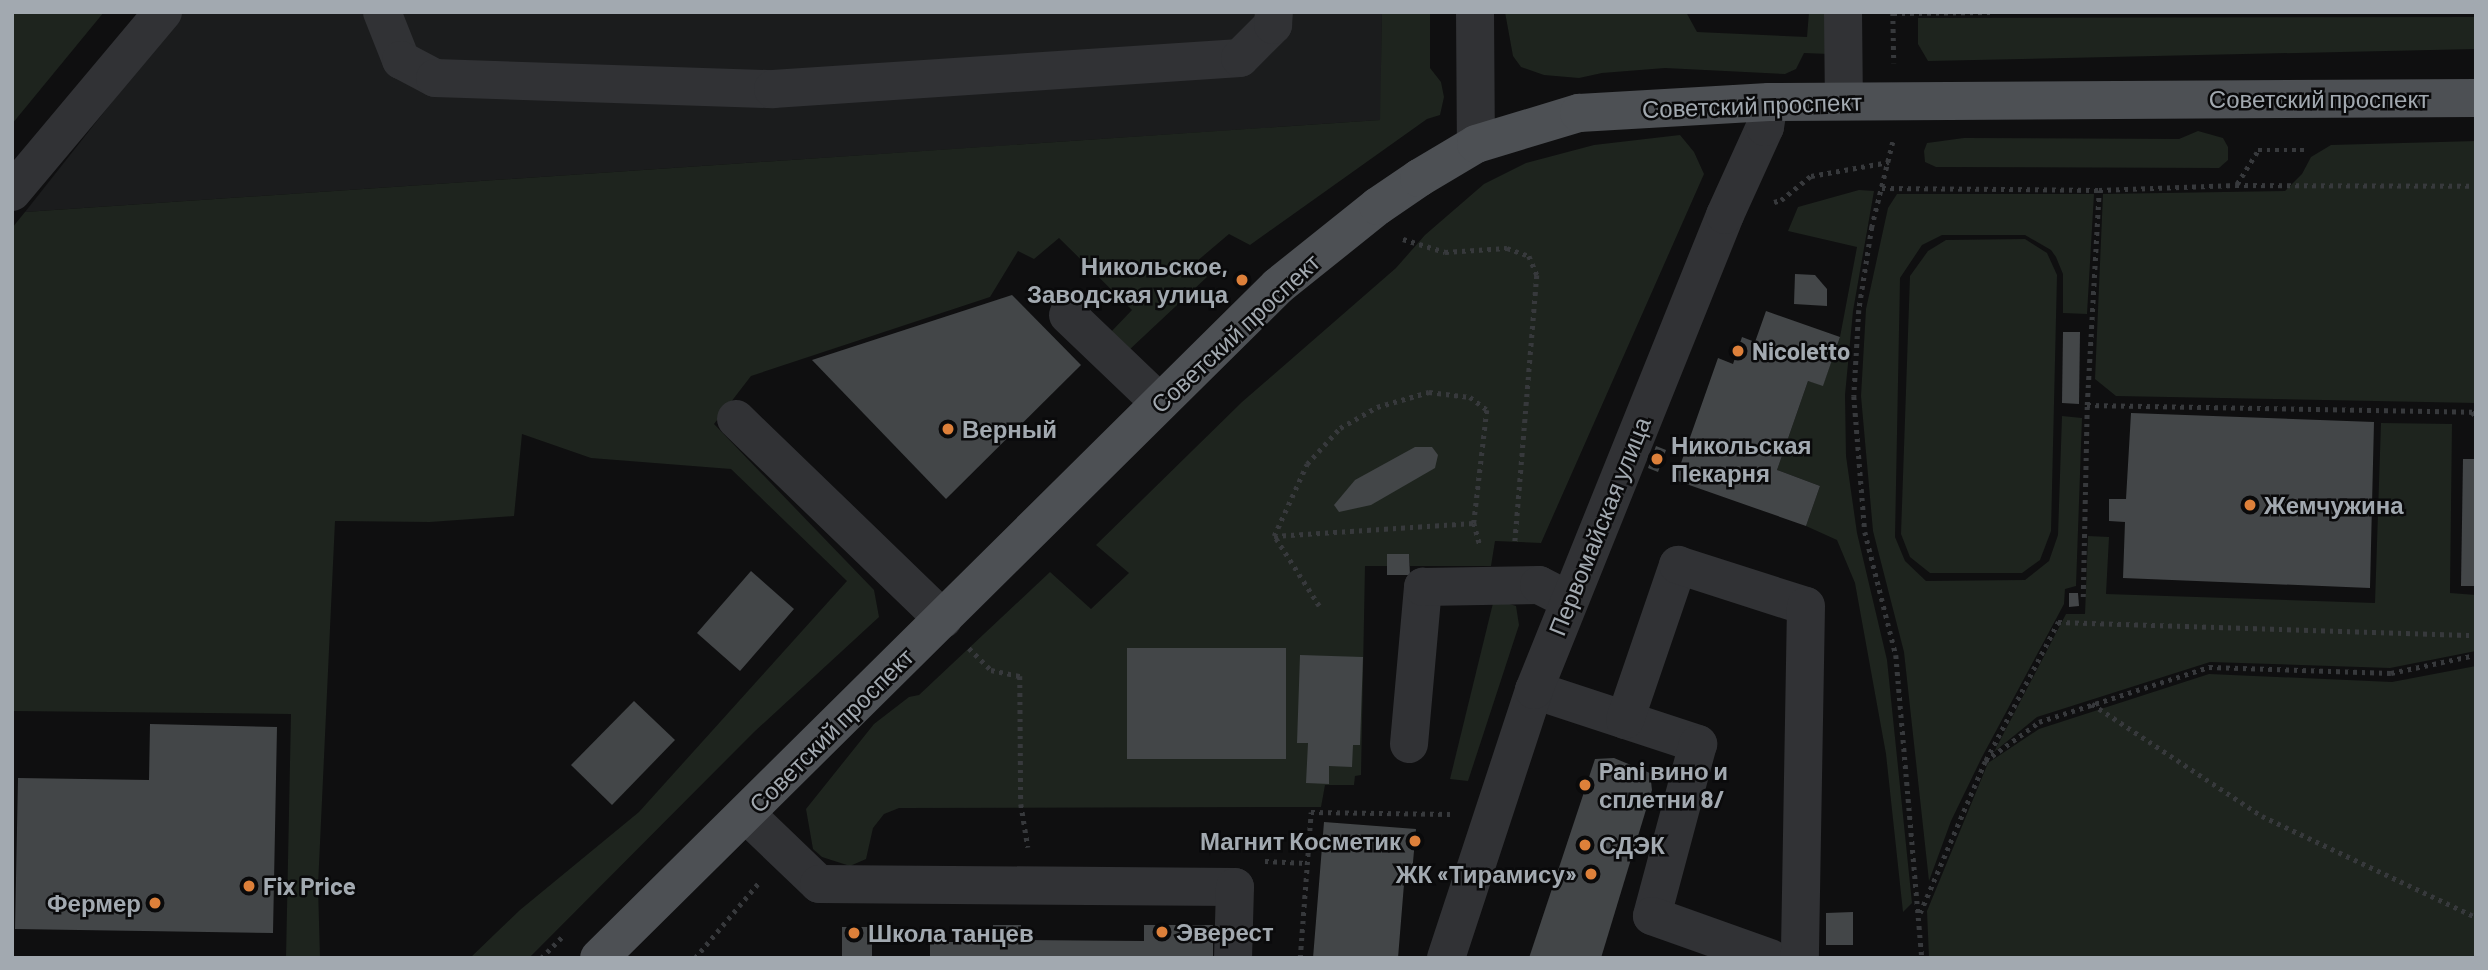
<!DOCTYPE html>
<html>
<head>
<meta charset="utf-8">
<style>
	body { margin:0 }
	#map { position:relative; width:2488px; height:970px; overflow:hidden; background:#0f0f10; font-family:Barlow,sans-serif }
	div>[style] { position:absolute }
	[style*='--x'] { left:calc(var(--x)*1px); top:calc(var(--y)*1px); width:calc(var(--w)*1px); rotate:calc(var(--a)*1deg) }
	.built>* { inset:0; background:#1b1c1d }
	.green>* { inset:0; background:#1e241e }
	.building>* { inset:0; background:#434648 }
	.path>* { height:4.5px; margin-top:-2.25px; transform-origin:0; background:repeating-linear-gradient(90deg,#37393c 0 3.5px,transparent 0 8.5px) }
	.minor>* { height:38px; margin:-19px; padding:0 19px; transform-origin:19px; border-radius:19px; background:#313235 }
	.major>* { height:38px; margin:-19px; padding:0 19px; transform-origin:19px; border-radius:19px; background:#4d5054 }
	.dots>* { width:19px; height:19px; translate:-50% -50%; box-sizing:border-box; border:4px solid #0a0a0b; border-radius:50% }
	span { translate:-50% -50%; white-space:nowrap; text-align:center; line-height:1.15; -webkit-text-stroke:5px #0a0a0b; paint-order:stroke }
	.street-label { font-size:24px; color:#a2a9b0 }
	.poi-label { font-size:24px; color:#a2a9b0; font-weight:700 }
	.right { translate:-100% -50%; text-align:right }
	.left { translate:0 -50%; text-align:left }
	.frame { position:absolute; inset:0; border:14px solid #a2a9b0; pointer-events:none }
</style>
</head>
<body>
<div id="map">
	<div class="built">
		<div style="clip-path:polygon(183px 12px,1382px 12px,1381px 120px,25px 212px)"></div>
	</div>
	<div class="green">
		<div style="clip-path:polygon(12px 12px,104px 12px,12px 124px)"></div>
		<div style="clip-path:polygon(1382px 12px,1430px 12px,1430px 68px,1441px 82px,1444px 97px,1440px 115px,1427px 119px,1250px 245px,1229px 234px,1196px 262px,1207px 277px,1128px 351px,1109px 334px,1132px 310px,1059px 238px,1034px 259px,1018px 251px,990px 297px,751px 376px,714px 424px,874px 590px,879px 617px,754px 732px,529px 958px,470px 958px,520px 910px,639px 812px,847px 581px,731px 469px,591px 458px,522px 434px,514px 516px,430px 522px,335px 521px,318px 886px,320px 958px,286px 958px,291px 714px,12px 711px,12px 228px,25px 212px,1380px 120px)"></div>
		<div style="clip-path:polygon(1505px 12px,1686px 12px,1697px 32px,1807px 37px,1809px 12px,1835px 12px,1829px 54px,1804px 53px,1796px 69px,1785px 74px,1665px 68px,1602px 73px,1579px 78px,1544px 75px,1521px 67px,1513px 56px)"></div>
		<div style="clip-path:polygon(2476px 17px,2476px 49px,1928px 61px,1918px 44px,1918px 18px)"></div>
		<div style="clip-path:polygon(2198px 131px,2223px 138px,2228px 147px,2228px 160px,2219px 168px,1936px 167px,1925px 162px,1924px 151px,1927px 143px,1964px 138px,2179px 139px)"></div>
		<div style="clip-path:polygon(1680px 135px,1694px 152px,1704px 174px,1541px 543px,1495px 541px,1491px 566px,1410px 566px,1409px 554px,1387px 554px,1387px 566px,1365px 566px,1361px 775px,1355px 776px,1354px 785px,1325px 785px,1321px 807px,899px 808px,884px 814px,873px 828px,866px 859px,850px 866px,822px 857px,813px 849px,806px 809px,874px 724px,909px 697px,919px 695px,1050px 572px,1091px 609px,1129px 573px,1096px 545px,1242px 402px,1396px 268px,1425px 235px,1484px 184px,1526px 163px,1594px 145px)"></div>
		<div style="clip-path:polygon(2476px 141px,2476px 403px,2116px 396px,2095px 379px,2103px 194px,2285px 191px,2302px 174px,2311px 157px,2331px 145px)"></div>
		<div style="clip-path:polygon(1859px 190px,1874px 191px,1853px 311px,1845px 395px,1846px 456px,1857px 533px,1887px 660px,1912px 903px,1903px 912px,1886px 754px,1855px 583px,1837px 540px,1806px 526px,1820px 486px,1777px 470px,1808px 381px,1823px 385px,1840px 337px,1857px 247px,1788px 231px,1798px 207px)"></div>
		<div style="clip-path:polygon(1897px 194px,2094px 194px,2087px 314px,2063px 313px,2063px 274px,2056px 257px,2051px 250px,2025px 235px,1942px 235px,1922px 245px,1900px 278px,1895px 537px,1905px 561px,1926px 581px,2025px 580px,2049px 561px,2058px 535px,2062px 416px,2082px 418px,2076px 586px,2065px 589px,2064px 604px,1982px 757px,1951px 821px,1929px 881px,1904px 652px,1873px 531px,1861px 396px,1866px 309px,1888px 208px)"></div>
		<div style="clip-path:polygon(2025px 239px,2047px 253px,2057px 275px,2051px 531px,2040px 560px,2022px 573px,1930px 573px,1910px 557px,1901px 534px,1910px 276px,1928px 251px,1946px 240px)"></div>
		<div style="clip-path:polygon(2381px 423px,2452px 424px,2450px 593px,2476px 595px,2476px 651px,2390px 668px,2210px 662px,2037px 717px,1994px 752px,2066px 614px,2085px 614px,2088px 536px,2109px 537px,2106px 594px,2375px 603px)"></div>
		<div style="clip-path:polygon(1494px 599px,1516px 606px,1519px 625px,1468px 781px,1450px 779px)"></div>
		<div style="clip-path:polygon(2476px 666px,2476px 958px,1929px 958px,1927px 911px,1988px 763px,2039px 729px,2209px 674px,2392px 682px)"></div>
	</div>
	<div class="building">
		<div style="clip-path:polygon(1795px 274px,1815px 275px,1827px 289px,1827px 306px,1794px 304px)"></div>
		<div style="clip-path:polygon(1012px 295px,1081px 365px,946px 499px,812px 360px)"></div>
		<div style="clip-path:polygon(1766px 311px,1840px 337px,1823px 386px,1808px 381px,1777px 470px,1820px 486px,1806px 526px,1675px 480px,1718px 358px,1733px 364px,1742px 337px,1755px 342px)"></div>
		<div style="clip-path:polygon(2063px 332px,2080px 332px,2079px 404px,2062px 403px)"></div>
		<div style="clip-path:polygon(2131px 413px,2374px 422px,2370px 588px,2123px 578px,2125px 522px,2109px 521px,2109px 499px,2126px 499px)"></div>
		<div style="clip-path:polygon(1656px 446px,1666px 450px,1658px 472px,1648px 468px)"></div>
		<div style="clip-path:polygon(1415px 447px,1432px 447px,1438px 455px,1435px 468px,1371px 505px,1339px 512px,1334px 505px,1355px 480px)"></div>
		<div style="clip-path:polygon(2463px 459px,2476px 459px,2476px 586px,2461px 586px)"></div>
		<div style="clip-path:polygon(1387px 554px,1409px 554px,1410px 575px,1387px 575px)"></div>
		<div style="clip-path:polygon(751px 571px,794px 609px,740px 671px,697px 633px)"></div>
		<div style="clip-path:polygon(2069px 593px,2078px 593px,2079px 606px,2069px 607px)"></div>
		<div style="clip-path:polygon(1127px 648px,1286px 648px,1286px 759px,1127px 759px)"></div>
		<div style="clip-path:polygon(1300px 655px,1363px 657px,1360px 745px,1353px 745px,1352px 767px,1329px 766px,1329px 784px,1306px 783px,1308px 743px,1297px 743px)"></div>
		<div style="clip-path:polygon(634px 701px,675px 740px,612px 805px,571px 765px)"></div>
		<div style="clip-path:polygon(150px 724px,277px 727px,273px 933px,15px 929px,18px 778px,149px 780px)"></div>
		<div style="clip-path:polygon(1614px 758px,1650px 773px,1652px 790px,1601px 958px,1529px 958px,1595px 759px)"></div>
		<div style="clip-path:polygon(1324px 822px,1416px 829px,1411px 884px,1404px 884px,1398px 958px,1313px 958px)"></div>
		<div style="clip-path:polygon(1853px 912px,1853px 945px,1826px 945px,1826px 913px)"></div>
		<div style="clip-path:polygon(993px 925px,1021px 925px,1021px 940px,1144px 941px,1144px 925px,1213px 925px,1213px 958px,930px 958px,930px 942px,992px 942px)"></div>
		<div style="clip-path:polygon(842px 927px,872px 927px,872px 958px,842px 958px)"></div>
	</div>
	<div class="path">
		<div style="--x:1893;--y:12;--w:51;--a:88.9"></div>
		<div style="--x:1893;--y:13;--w:101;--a:-0.6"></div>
		<div style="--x:1893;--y:142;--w:88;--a:103.9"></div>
		<div style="--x:1872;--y:227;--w:84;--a:98.9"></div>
		<div style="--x:1859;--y:310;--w:86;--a:93.3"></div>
		<div style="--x:1854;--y:396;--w:136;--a:85.4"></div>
		<div style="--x:1865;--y:532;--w:127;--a:75.9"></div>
		<div style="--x:1896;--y:655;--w:304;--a:85.1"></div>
		<div style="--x:2237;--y:184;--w:40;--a:-58"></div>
		<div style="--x:2258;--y:150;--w:48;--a:0"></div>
		<div style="--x:1882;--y:188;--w:217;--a:0.5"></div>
		<div style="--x:2099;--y:190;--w:137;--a:-2.1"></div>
		<div style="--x:2236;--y:185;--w:240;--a:0.2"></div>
		<div style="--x:1774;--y:202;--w:7;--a:-16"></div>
		<div style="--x:1781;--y:200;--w:38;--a:-39"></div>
		<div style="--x:1811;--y:176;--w:79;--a:-10.2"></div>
		<div style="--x:1403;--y:239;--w:44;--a:17.2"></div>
		<div style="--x:1445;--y:252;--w:62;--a:-3.7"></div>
		<div style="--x:1507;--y:248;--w:23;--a:20"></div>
		<div style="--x:1529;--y:256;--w:21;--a:67"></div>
		<div style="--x:1537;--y:275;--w:271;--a:94.7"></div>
		<div style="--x:2087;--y:405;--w:385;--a:1"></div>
		<div style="--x:2472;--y:412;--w:6;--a:45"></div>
		<div style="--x:1274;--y:536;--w:200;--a:-3.7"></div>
		<div style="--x:2083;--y:597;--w:192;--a:-88.8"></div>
		<div style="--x:2087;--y:405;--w:215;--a:-86.8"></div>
		<div style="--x:1319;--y:606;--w:83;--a:-122.7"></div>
		<div style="--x:1274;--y:536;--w:79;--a:-65.4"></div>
		<div style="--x:1307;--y:464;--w:49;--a:-47.5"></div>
		<div style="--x:1340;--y:428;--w:43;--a:-29.6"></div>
		<div style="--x:1377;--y:407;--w:54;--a:-16.1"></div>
		<div style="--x:1429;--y:392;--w:41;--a:7"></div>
		<div style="--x:1470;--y:397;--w:21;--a:37"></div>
		<div style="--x:1487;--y:410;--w:114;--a:96.6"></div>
		<div style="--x:1474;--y:523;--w:23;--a:75"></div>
		<div style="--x:969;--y:648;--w:31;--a:45"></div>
		<div style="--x:991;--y:670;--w:30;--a:12"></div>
		<div style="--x:1020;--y:676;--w:128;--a:89.6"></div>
		<div style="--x:1021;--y:804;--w:44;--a:80.8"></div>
		<div style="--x:2092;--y:704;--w:204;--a:33.4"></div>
		<div style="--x:2262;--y:816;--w:237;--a:25.3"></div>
		<div style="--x:1986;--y:760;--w:156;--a:-62.4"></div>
		<div style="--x:2058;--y:622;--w:418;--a:1.8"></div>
		<div style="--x:1265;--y:861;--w:41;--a:2.8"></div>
		<div style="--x:1920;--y:913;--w:165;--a:-66.8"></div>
		<div style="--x:1985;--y:761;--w:67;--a:-35.8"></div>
		<div style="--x:2039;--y:722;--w:179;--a:-17.9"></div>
		<div style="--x:2209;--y:667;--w:182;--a:1.9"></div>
		<div style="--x:2391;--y:673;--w:87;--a:-12"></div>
		<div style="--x:541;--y:958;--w:33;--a:-45"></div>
		<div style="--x:695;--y:958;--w:101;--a:-49.8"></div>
		<div style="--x:1300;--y:958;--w:146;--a:-85.7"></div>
		<div style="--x:1311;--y:812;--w:139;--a:0.8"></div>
	</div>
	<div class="minor">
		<div style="--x:382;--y:12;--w:52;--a:68.4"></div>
		<div style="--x:401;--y:60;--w:38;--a:28"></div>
		<div style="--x:435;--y:78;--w:338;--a:1.9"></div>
		<div style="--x:773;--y:89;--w:468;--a:-3.8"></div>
		<div style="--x:1240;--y:58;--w:47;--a:-45"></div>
		<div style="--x:1273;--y:25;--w:13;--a:-86"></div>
		<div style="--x:1475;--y:12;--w:132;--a:89.6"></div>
		<div style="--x:1843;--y:12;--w:89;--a:89.4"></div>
		<div style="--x:12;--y:192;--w:235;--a:-50"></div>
		<div style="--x:1068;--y:315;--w:127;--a:43.7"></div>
		<div style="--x:736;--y:419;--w:288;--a:44"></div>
		<div style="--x:1534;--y:690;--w:173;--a:18.2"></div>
		<div style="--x:1698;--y:744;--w:178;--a:105"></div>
		<div style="--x:1652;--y:916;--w:125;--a:19.6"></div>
		<div style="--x:1625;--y:720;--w:164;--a:-71.1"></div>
		<div style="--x:1678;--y:565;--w:134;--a:17.8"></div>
		<div style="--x:1806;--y:606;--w:352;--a:91"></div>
		<div style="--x:1409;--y:744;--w:158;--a:-84.9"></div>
		<div style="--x:1423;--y:587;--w:116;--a:-1"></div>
		<div style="--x:1539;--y:585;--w:34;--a:27"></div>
		<div style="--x:746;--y:814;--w:101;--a:43.8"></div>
		<div style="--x:819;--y:884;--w:416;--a:0.4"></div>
		<div style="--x:1235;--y:887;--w:71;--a:91.6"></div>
		<div style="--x:1446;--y:958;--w:282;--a:-71.8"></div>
		<div style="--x:1534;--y:690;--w:512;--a:-68.09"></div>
		<div style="--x:1725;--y:215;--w:97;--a:-65.6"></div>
		<div style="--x:1765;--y:127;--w:25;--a:-81"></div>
	</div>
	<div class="major">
		<div style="--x:599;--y:958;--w:955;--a:-44.7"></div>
		<div style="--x:1278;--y:286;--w:128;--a:-38.7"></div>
		<div style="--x:1378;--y:206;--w:50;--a:-34.3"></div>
		<div style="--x:1419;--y:178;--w:66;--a:-30.8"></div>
		<div style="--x:1476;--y:144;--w:108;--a:-16.8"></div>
		<div style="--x:1579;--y:113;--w:190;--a:-3.3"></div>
		<div style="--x:1769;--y:102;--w:707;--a:-0.32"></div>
	</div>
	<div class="dots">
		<div style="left:1242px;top:280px;background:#dd803a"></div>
		<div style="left:1738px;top:351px;background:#dd803a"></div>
		<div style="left:948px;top:429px;background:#dd803a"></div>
		<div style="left:1657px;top:459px;background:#dd803a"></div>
		<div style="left:2250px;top:505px;background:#dd803a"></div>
		<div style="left:1585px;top:785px;background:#dd803a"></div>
		<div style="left:1415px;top:841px;background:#dd803a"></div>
		<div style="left:1585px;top:845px;background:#dd803a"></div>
		<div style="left:1591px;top:874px;background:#dd803a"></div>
		<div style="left:249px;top:886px;background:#dd803a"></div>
		<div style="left:155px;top:903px;background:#dd803a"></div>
		<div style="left:1162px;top:932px;background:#dd803a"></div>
		<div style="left:854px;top:933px;background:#dd803a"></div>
	</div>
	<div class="street-label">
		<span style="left:2319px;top:99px">Советский проспект</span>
		<span style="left:1752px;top:105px;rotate:-2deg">Советский проспект</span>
		<span style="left:1235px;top:333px;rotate:-43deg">Советский проспект</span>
		<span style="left:1599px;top:526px;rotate:-68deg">Первомайская улица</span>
		<span style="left:831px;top:730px;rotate:-45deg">Советский проспект</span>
	</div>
	<div class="poi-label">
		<span class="right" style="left:1228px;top:280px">Никольское,<br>Заводская улица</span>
		<span class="left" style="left:1752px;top:351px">Nicoletto</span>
		<span class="left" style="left:962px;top:429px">Верный</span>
		<span class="left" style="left:1671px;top:459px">Никольская<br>Пекарня</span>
		<span class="left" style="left:2264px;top:505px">Жемчужина</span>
		<span class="left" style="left:1599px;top:785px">Pani вино и<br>сплетни 8/</span>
		<span class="right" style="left:1401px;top:841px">Магнит Косметик</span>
		<span class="left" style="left:1599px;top:845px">СДЭК</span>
		<span class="right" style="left:1577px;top:874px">ЖК «Тирамису»</span>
		<span class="left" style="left:263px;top:886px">Fix Price</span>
		<span class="right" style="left:141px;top:903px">Фермер</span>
		<span class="left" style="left:1176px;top:932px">Эверест</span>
		<span class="left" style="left:868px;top:933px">Школа танцев</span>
	</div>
	<div class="frame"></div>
</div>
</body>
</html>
